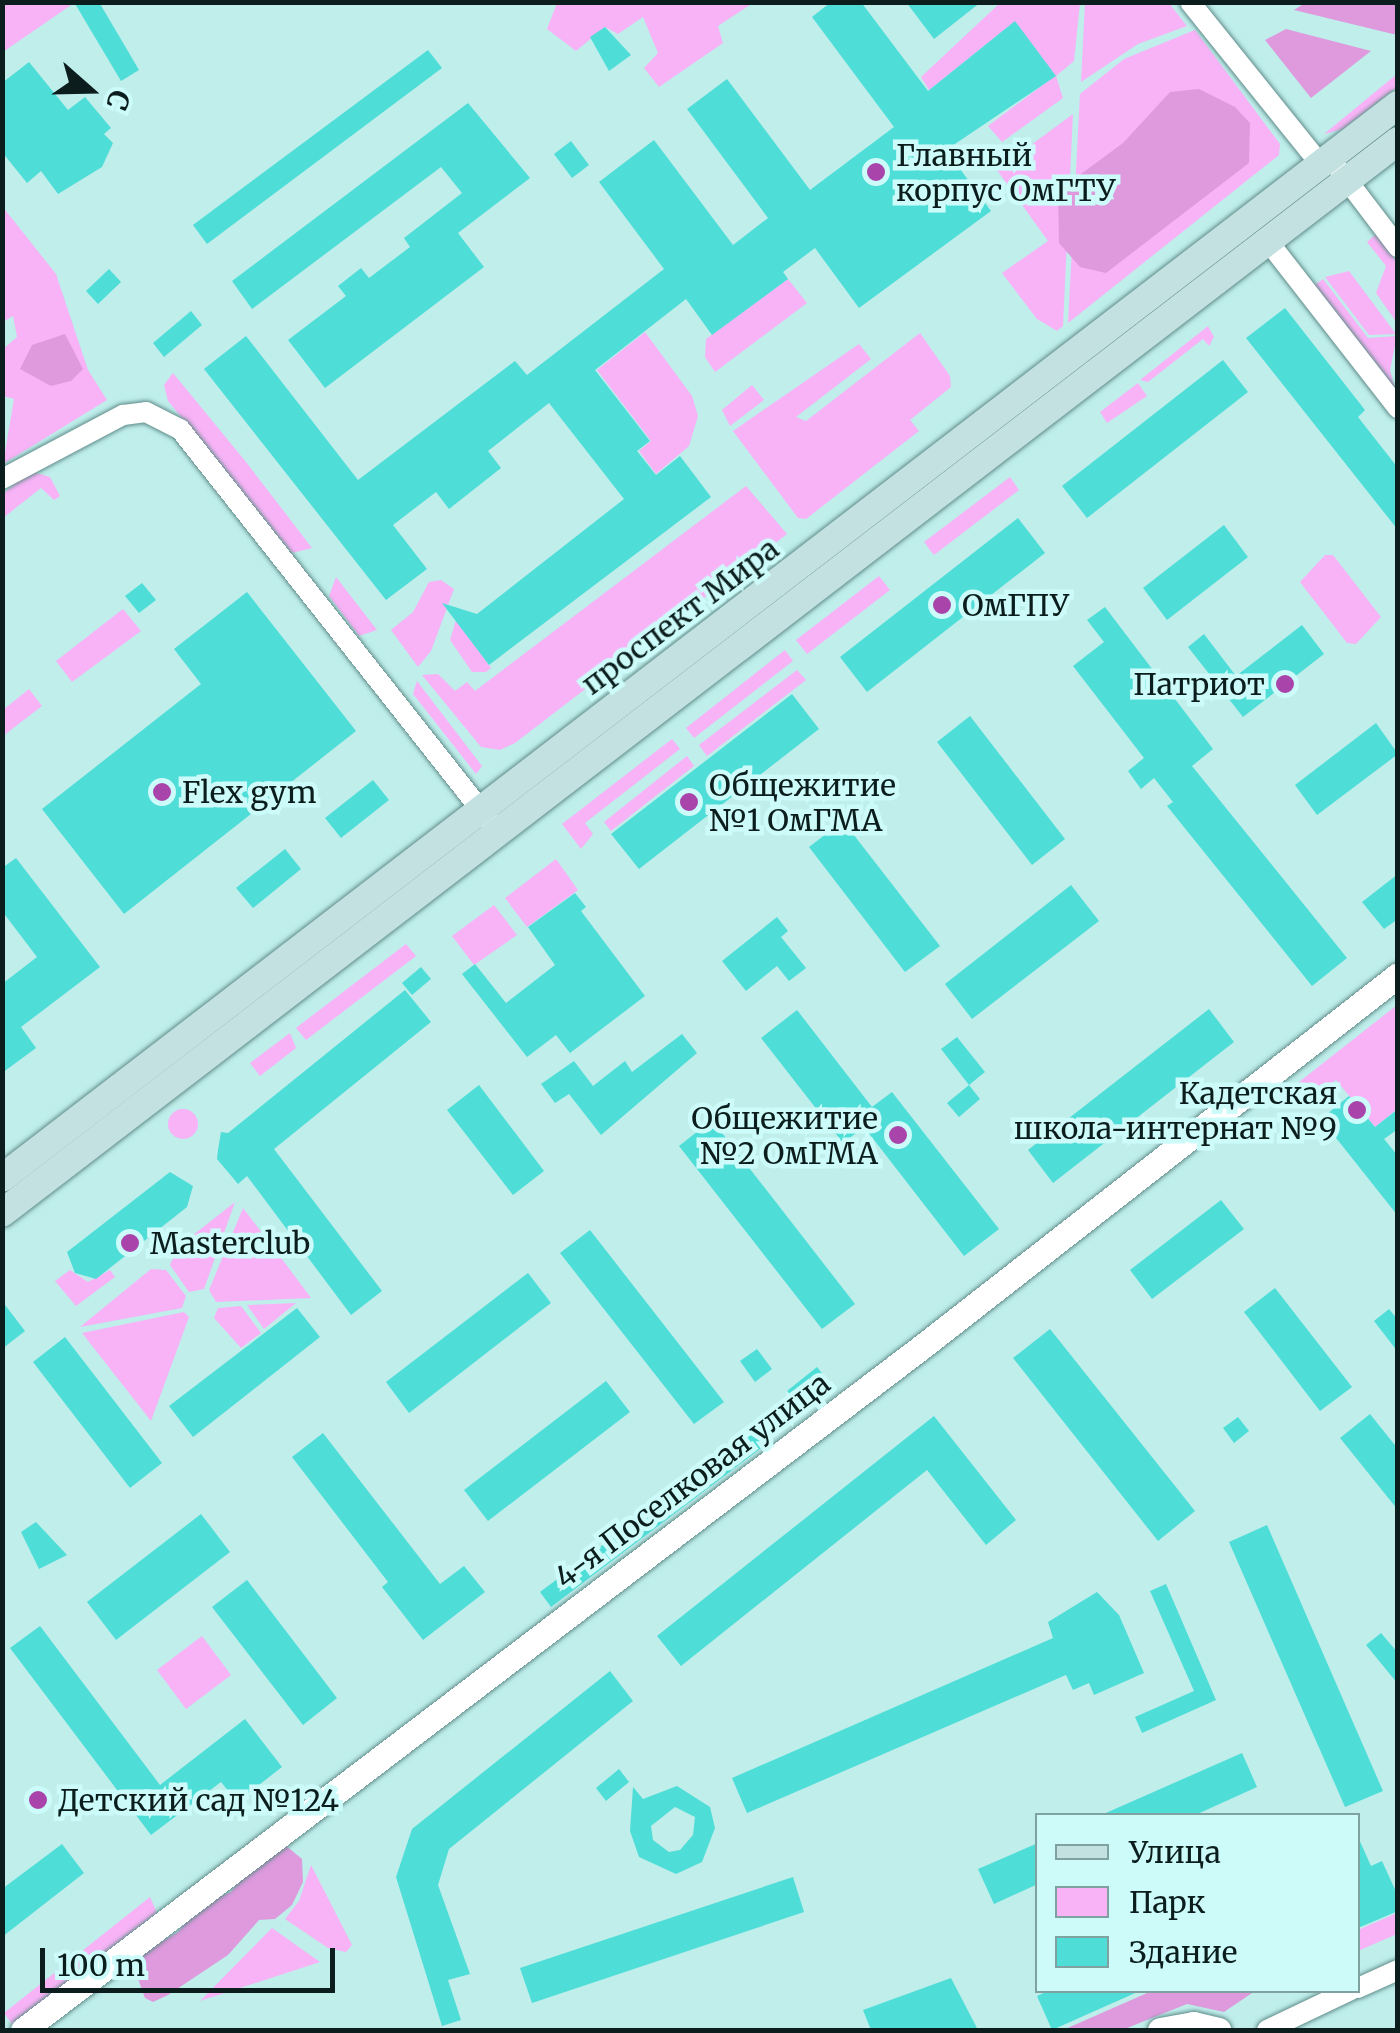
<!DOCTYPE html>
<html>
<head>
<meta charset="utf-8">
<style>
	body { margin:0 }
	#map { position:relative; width:1400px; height:2033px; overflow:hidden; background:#bfeeeb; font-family:Merriweather,serif }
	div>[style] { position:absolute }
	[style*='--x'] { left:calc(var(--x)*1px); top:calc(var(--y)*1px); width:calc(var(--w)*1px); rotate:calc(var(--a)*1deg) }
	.green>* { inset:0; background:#f8b3f7 }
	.round { border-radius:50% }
	.forest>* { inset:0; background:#de9add }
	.building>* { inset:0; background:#4fddd8 }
	.roads { filter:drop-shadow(0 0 2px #608c8a) drop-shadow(0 0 2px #608c8a) }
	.minor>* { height:20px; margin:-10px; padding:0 10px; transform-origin:10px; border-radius:10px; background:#fff }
	.tertiary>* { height:25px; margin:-12.5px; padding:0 12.5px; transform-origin:12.5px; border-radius:12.5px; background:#fff }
	.secondary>* { height:28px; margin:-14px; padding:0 14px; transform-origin:14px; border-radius:14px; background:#c3e1e0 }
	.dots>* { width:28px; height:28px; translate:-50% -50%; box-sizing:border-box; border:5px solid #ccfbf9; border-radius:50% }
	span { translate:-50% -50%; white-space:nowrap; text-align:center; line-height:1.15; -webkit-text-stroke:9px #ccfbf9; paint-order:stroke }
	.poi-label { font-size:30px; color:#0b1d1c }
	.left { translate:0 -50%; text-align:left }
	.right { translate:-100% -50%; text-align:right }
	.street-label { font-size:30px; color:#0b1d1c }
	.frame { position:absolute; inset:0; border:5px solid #0b1d1c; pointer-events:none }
	.legend { position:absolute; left:1035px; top:1813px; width:325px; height:180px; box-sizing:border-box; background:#ccfbf9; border:2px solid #7fa2a1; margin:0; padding:12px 18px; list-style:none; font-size:30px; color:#0b1d1c }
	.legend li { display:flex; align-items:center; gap:20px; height:50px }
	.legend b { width:50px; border:2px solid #7fa2a1 }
	.north { position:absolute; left:40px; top:40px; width:100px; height:100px; -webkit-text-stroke:8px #ccfbf9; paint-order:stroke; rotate:110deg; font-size:28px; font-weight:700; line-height:40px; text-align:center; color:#0b1d1c }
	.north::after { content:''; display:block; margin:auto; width:35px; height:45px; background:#0b1d1c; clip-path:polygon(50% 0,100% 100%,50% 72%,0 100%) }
	.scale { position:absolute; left:40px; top:1948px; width:295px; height:45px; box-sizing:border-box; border:5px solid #0b1d1c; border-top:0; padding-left:12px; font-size:30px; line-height:35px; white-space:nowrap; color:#0b1d1c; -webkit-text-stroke:8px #ccfbf9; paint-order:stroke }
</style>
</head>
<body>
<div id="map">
	<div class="green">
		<div style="clip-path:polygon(2px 3px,74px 2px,74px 3px,3px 52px)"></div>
		<div style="clip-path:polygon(557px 3px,753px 3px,718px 26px,723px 43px,659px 87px,644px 68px,658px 53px,643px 17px,618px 34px,605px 27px,576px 51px,547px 29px)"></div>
		<div style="clip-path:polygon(1000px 3px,1080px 3px,1074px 61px,1056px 76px,1063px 98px,1002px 142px,988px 126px,1055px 76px,1014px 22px,929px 90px,921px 77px)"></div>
		<div style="clip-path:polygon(1085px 3px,1169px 3px,1187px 26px,1138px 44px,1081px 82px)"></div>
		<div style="clip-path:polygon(1195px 30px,1280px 144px,1279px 155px,1068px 323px,1080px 94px,1124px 59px)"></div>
		<div style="clip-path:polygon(1397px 74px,1397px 87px,1343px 129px,1324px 134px)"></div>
		<div style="clip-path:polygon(1073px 114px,1063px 326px,1057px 331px,1037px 319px,1002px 273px,1048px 241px,997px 170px)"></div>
		<div style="clip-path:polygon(2px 206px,56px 274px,88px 370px,107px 400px,3px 464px,14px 399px,3px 396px,3px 349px,17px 337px,13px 316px,3px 322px)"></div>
		<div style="clip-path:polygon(1376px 234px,1397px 262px,1397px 323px,1376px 293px,1386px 266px,1367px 242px)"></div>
		<div style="clip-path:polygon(1349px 271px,1396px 334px,1369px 335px,1325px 277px)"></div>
		<div style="clip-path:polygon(788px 279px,807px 303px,715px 372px,705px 357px,706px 339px)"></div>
		<div style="clip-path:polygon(1323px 279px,1368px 338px,1397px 336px,1390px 370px,1397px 397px,1313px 286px)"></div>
		<div style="clip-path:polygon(1208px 326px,1214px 337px,1209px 346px,1203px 339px,1148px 382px,1140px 380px)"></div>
		<div style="clip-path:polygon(645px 332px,692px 396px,698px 416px,689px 446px,656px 474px,639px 451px,651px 441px,597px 370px)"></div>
		<div style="clip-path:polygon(920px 333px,950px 376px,951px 387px,910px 420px,919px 431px,806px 519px,798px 518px,733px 431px,859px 344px,871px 359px,796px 417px,806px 421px)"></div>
		<div style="clip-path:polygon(173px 373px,246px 462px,312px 548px,292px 553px,168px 401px,164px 385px)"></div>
		<div style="clip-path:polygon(1138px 383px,1147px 396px,1107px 423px,1100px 412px)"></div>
		<div style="clip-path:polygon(752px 385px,764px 400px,730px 426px,722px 410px)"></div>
		<div style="clip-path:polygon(30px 471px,50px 477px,60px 496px,54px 500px,41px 488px,3px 518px,3px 494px)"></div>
		<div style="clip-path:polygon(1010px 477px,1019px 490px,934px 555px,924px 542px)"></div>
		<div style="clip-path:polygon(746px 486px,787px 534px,515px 743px,500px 750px,481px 747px,422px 675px,438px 674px,455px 691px,467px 682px,475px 691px)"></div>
		<div style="clip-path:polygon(1325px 555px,1333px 555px,1381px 617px,1356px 644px,1347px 643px,1300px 582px)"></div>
		<div style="clip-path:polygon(879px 576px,890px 590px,807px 654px,796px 640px)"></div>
		<div style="clip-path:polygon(336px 577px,377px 630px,359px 636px,329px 596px)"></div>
		<div style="clip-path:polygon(441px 580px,454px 589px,431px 651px,418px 667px,391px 630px,413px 612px,429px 582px)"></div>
		<div style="clip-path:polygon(123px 609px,141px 631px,72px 682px,56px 661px)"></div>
		<div style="clip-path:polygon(456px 620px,491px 668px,486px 672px,472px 672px,450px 640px)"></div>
		<div style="clip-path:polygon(785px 650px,793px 661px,694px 738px,686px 728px)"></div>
		<div style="clip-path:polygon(797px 670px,806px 680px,707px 756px,699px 745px)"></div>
		<div style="clip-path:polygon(417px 681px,482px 766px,476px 774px,413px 694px)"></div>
		<div style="clip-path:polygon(29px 689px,42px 706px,3px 736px,3px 710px)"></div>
		<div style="clip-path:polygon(672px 739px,680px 749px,585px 823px,593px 834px,581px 849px,562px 824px)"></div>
		<div style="clip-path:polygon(687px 756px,694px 766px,611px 831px,604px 822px)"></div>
		<div style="clip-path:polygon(556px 859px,578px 890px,527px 927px,505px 898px)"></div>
		<div style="clip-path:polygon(494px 905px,517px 935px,474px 965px,452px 936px)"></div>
		<div style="clip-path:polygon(406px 944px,416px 956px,306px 1040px,296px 1028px)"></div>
		<div style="clip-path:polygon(1397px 1005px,1397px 1109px,1375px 1127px,1336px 1080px,1305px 1104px,1280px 1097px)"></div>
		<div style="clip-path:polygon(290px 1033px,296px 1048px,260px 1076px,250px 1063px)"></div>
		<div class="round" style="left:168px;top:1109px;width:30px;height:30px"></div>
		<div style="clip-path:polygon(235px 1202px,204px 1289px,189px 1292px,170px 1265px,178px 1247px)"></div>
		<div style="clip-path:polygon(243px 1208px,288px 1267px,311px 1298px,216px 1302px,209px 1290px)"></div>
		<div style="clip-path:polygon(151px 1269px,166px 1270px,186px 1296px,182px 1308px,80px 1327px)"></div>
		<div style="clip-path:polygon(70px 1270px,88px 1282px,110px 1270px,115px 1277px,76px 1306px,55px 1281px)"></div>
		<div style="clip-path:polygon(296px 1303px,264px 1329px,247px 1305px)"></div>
		<div style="clip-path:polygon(241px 1306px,261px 1333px,241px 1348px,214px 1318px,218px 1308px)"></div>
		<div style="clip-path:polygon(184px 1312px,189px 1317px,151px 1421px,82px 1333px)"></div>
		<div style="clip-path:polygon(202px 1636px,231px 1675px,186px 1709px,157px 1670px)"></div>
		<div style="clip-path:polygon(311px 1865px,352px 1945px,346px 1952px,328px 1948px,285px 1919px,299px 1901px)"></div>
		<div style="clip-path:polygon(150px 1897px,157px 1913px,12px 2024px,4px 2013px)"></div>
		<div style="clip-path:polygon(1397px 1913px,1397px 1934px,1358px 1951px,1358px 1930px)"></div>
		<div style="clip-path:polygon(272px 1928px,320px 1962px,200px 2001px)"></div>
	</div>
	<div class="forest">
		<div style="clip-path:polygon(1305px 3px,1397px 3px,1397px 35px,1294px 10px)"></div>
		<div style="clip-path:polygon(1286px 29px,1371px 51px,1311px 98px,1265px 40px)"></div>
		<div style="clip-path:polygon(1199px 89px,1235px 107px,1250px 123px,1249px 163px,1106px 273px,1080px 267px,1059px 243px,1058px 191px,1123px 143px,1170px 92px)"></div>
		<div style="clip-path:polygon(65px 334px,83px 369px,71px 381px,51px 386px,20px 369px,32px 345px)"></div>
		<div style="clip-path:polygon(285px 1845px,302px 1859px,303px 1882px,292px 1905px,275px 1919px,259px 1920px,228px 1955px,168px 1995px,153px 2002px,145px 1998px,137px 1976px,140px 1954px,178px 1932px,201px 1904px,231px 1892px,249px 1868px)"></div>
		<div style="clip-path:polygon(1154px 1990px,1255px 1990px,1255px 1991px,1224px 2012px,1187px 2004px,1122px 2030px,1063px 2030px)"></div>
	</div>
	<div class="building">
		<div style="clip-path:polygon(74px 2px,99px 2px,139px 70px,121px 81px)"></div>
		<div style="clip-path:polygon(831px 2px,861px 2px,928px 91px,1015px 21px,1056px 76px,946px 150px,991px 211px,859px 308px,815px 248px,783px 272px,788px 279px,712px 335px,686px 299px,595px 370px,650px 441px,637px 451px,656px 475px,680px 456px,711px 497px,489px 665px,442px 603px,477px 614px,624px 499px,549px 403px,488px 451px,501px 468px,449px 509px,436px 492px,393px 525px,427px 569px,386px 600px,204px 369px,246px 336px,358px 480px,515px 361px,527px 375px,664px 269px,599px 182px,654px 140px,733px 245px,768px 218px,687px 109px,727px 79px,810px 190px,894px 127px,812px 17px)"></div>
		<div style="clip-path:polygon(906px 2px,981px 2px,934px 39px)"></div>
		<div style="clip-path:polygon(605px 27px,631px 55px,609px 71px,590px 37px)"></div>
		<div style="clip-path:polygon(428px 50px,442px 68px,207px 244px,193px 225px)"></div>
		<div style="clip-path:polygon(29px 62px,68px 110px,85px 97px,111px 128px,104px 134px,113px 143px,102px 167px,58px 194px,41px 171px,27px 183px,2px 152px,2px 83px)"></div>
		<div style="clip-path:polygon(468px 103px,530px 178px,458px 233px,484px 267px,325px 388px,288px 340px,346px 296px,338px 286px,361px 268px,369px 278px,410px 247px,404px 238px,462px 193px,441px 167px,252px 309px,232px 281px)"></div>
		<div style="clip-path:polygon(571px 141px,589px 165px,572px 178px,554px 154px)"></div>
		<div style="clip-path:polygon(109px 269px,121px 282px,98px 304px,86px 291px)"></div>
		<div style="clip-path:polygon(1285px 308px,1365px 410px,1358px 417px,1398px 468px,1398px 530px,1246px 338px)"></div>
		<div style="clip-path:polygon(191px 311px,202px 325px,164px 357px,153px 343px)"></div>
		<div style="clip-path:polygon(1223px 360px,1248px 392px,1087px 518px,1062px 486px)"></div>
		<div style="clip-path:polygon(1018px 518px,1045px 553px,867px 692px,840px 657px)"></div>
		<div style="clip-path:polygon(1224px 525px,1248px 557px,1167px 620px,1143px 588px)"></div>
		<div style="clip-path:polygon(142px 583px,156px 600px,139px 613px,125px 596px)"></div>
		<div style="clip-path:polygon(247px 592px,356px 731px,124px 914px,42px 809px,201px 684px,174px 649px)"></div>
		<div style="clip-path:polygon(1105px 607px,1213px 749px,1192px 766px,1347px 958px,1312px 986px,1167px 806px,1173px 802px,1154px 778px,1141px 789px,1128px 771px,1144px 758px,1073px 666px,1104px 642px,1087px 620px)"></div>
		<div style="clip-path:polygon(1302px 625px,1324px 654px,1243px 717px,1188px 647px,1204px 634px,1236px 676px)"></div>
		<div style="clip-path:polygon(792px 694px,819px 729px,639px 869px,611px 834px)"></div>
		<div style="clip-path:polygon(970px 716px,1065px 839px,1032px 865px,937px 742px)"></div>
		<div style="clip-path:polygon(1376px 723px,1398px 754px,1317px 815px,1295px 785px)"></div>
		<div style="clip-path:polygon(373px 780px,389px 800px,341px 838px,325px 818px)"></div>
		<div style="clip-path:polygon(843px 821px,940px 946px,905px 972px,809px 847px)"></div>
		<div style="clip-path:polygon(285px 849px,301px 869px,253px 908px,236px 888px)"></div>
		<div style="clip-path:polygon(16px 858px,100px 967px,21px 1027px,36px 1048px,2px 1073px,2px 984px,37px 957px,2px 911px,2px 868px)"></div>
		<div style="clip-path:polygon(1398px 874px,1398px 919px,1384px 929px,1362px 902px)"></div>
		<div style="clip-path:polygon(1071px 885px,1099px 921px,972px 1019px,945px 984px)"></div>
		<div style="clip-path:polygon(575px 893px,586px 907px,581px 911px,645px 996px,570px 1053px,556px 1035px,527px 1057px,462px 974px,475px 964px,506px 1003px,555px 965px,528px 927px)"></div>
		<div style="clip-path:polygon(777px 917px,788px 931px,781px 937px,806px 968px,789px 981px,777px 966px,746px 991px,722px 961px)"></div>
		<div style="clip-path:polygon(421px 967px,431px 979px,412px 995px,402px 983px)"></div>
		<div style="clip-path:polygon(405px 990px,431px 1022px,274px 1149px,382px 1291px,351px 1315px,247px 1176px,238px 1184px,217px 1159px,218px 1150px,221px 1132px,228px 1133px)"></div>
		<div style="clip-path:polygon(1209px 1009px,1234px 1042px,1053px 1183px,1028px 1150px)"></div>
		<div style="clip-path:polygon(797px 1010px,872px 1107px,892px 1092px,999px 1229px,964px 1256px,864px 1127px,843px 1143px,761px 1038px)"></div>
		<div style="clip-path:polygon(682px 1034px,697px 1053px,601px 1135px,569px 1094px,555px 1103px,541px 1084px,574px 1061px,593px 1086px,625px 1061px,632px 1072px)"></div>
		<div style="clip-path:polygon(957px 1037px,985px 1072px,969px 1085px,941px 1049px)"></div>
		<div style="clip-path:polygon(479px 1085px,544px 1171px,513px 1195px,447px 1110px)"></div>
		<div style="clip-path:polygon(969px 1085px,980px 1099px,959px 1117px,947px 1103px)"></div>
		<div style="clip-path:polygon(1349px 1096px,1375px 1127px,1398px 1109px,1398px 1129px,1384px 1139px,1398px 1156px,1398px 1216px,1321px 1119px)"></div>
		<div style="clip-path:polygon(712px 1120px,855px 1304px,822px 1329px,679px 1146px)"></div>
		<div style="clip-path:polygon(170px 1172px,193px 1186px,187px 1207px,96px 1279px,75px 1273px,67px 1252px)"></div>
		<div style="clip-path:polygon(1221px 1200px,1244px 1229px,1152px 1299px,1130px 1270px)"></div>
		<div style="clip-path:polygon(590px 1230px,724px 1402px,694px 1424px,560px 1253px)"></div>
		<div style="clip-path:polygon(528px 1273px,551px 1303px,409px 1413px,386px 1382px)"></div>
		<div style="clip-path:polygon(1275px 1288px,1352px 1387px,1320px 1411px,1244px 1312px)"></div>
		<div style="clip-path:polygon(2px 1301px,25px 1331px,2px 1349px)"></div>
		<div style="clip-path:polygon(297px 1308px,320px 1337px,193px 1437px,169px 1406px)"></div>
		<div style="clip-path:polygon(1389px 1309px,1398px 1320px,1398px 1352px,1374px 1321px)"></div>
		<div style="clip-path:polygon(1050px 1329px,1195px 1511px,1158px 1541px,1013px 1358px)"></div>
		<div style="clip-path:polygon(65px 1337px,162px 1463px,130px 1488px,33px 1362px)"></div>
		<div style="clip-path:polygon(757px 1349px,772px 1369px,755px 1382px,740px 1361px)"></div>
		<div style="clip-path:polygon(817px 1367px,832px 1386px,802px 1410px,787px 1391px)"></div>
		<div style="clip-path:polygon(606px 1381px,630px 1412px,488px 1521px,464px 1490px)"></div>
		<div style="clip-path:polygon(1370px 1414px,1398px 1449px,1398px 1510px,1340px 1438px)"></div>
		<div style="clip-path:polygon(934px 1416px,1016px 1520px,986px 1545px,927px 1470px,681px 1666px,657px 1636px)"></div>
		<div style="clip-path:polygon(1238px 1417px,1249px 1431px,1234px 1443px,1223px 1428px)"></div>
		<div style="clip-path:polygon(754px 1432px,764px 1446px,551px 1607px,540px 1592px)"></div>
		<div style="clip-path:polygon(323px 1433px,440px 1584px,464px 1566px,485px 1592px,423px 1640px,382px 1587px,388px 1582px,292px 1457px)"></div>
		<div style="clip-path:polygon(201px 1514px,230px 1552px,116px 1640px,87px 1602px)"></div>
		<div style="clip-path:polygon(36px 1522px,67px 1555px,39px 1569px,21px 1532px)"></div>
		<div style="clip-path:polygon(1267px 1525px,1383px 1791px,1345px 1807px,1229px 1542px)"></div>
		<div style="clip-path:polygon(247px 1580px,337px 1698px,303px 1725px,212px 1607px)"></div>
		<div style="clip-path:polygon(1166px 1584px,1216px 1700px,1142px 1733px,1135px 1717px,1194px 1691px,1150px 1591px)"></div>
		<div style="clip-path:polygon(1097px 1592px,1119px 1615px,1144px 1673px,1094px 1695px,1089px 1683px,1073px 1690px,1066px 1675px,747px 1813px,732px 1778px,1053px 1638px,1048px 1622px)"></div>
		<div style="clip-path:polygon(40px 1626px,160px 1785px,245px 1719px,282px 1767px,237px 1802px,221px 1782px,151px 1835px,10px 1648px)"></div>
		<div style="clip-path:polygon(1381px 1633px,1398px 1653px,1398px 1684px,1366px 1645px)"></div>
		<div style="clip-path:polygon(610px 1671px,633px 1701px,449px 1849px,438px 1885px,470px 1974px,448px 1980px,461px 2020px,442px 2026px,396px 1877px,412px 1829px)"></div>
		<div style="clip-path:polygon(1242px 1753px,1257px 1787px,1193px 1816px,1099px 1816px)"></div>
		<div style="clip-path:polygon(619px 1769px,629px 1782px,606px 1801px,596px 1788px)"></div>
		<div style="clip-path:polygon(evenodd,677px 1786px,710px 1807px,715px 1828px,702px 1862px,676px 1874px,639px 1857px,630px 1831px,633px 1787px,643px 1799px,677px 1786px,675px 1807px,695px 1817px,693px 1835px,680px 1850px,669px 1852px,653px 1840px,651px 1826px,675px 1807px)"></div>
		<div style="clip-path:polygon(1358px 1837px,1371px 1866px,1382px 1861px,1398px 1896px,1398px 1911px,1358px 1928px)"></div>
		<div style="clip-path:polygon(1038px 1843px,1038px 1884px,994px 1904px,978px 1869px)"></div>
		<div style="clip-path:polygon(62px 1844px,84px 1873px,2px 1937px,2px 1889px)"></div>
		<div style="clip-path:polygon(793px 1877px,804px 1912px,532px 2003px,520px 1968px)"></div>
		<div style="clip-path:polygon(951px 1978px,978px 2030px,871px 2030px,863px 2010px)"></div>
		<div style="clip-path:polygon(1050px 1990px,1142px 1990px,1052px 2030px,1037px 1996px)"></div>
	</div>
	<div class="roads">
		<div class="minor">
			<div style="--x:1190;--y:2;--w:209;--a:51.2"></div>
			<div style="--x:1340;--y:171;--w:96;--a:52.7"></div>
			<div style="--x:1267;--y:240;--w:213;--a:52.1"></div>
			<div style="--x:2;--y:479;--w:137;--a:-27.9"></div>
			<div style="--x:123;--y:415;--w:23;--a:-7"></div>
			<div style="--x:146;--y:412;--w:38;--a:27"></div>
			<div style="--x:180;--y:429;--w:500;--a:51.7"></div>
			<div style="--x:1358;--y:1988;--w:44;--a:-24.2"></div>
			<div style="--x:1267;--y:2030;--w:93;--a:-25.5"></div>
		</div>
		<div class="tertiary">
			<div style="--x:23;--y:2030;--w:1137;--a:-37.24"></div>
			<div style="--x:928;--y:1342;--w:596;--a:-37.98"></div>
			<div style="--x:1160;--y:2030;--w:34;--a:-10"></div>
			<div style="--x:1193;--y:2024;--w:26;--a:13"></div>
		</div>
		<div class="secondary">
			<div style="--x:2;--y:1178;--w:1761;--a:-37.55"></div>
			<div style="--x:2;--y:1213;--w:1760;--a:-37.52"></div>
		</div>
	</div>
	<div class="dots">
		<div style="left:876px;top:172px;background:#a844aa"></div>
		<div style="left:942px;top:605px;background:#a844aa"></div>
		<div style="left:1285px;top:684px;background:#a844aa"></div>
		<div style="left:162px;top:792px;background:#a844aa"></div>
		<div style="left:689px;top:802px;background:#a844aa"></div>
		<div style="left:1357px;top:1110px;background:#a844aa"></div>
		<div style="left:898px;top:1135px;background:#a844aa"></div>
		<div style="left:130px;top:1243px;background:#a844aa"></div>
		<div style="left:38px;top:1800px;background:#a844aa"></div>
	</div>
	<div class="poi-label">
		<span class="left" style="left:896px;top:172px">Главный<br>корпус ОмГТУ</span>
		<span class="left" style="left:962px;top:605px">ОмГПУ</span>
		<span class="right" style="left:1265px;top:684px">Патриот</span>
		<span class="left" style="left:709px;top:802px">Общежитие<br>№1 ОмГМА</span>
		<span class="left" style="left:182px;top:792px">Flex gym</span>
		<span class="right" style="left:1337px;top:1110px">Кадетская<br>школа-интернат №9</span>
		<span class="right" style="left:878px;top:1135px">Общежитие<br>№2 ОмГМА</span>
		<span class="left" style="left:150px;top:1243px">Masterclub</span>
		<span class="left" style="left:58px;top:1800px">Детский сад №124</span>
	</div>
	<div class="street-label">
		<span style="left:680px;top:616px;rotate:-37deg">проспект Мира</span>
		<span style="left:692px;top:1480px;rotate:-37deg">4-я Поселковая улица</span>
	</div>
	<div class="frame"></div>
	<ul class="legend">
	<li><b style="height:12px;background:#c3e1e0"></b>Улица</li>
	<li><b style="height:28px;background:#f8b3f7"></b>Парк</li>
	<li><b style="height:28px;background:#4fddd8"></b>Здание</li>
	</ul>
	<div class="north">С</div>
	<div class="scale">100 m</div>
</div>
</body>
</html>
